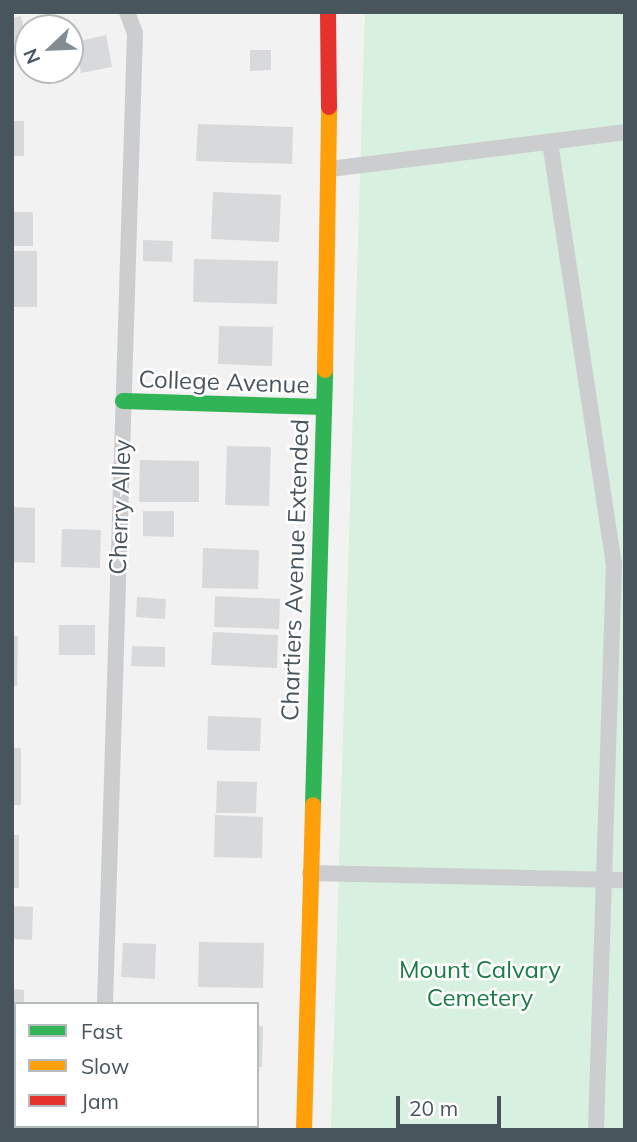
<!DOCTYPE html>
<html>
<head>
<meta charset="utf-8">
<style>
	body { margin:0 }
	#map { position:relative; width:637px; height:1142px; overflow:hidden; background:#f2f2f2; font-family:Mulish,sans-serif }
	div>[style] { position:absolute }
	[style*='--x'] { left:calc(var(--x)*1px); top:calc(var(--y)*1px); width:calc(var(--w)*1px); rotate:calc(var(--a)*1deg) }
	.green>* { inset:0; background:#d8f0df }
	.building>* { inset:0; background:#d8d9da }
	.lane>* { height:16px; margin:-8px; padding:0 8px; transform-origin:8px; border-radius:8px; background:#cbcdcf }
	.fast>* { height:16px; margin:-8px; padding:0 8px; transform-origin:8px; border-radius:8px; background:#30b455 }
	.slow>* { height:16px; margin:-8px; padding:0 8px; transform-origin:8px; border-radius:8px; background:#ff9f0a }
	.jam>* { height:16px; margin:-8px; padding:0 8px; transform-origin:8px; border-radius:8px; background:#e5322d }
	span { translate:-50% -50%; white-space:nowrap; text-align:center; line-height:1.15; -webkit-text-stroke:5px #fff; paint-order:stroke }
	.street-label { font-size:24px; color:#49555d }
	.park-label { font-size:24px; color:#1c7c47 }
	.frame { position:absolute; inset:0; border:14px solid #49555d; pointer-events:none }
	.legend { position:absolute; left:14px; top:1002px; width:245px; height:126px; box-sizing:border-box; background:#fff; border:2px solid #b6bbbe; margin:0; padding:9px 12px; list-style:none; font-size:21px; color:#49555d }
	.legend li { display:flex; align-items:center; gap:14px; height:35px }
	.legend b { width:35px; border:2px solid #b6bbbe }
	.north { position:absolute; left:14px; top:14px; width:70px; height:70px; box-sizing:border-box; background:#fff; border:2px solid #b6bbbe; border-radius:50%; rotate:247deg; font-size:19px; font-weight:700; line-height:28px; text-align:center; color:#49555d }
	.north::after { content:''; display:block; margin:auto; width:24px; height:32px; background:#848c91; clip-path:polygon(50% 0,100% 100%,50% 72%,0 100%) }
	.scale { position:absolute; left:396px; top:1096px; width:105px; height:32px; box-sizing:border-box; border:4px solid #49555d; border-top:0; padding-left:9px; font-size:21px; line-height:24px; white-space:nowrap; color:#49555d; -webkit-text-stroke:5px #fff; paint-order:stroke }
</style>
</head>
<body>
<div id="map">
	<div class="green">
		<div style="clip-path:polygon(365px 12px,625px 12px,625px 1130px,331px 1130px)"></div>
	</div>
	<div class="building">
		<div style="clip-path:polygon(21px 16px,28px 52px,12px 56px,12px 18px)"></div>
		<div style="clip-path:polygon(106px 35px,112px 67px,81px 73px,75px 42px)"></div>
		<div style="clip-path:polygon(250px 50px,271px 50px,271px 70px,250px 71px)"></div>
		<div style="clip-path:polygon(12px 121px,24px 121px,24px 156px,12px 156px)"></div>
		<div style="clip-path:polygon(198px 124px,293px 127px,292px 164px,196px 161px)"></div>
		<div style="clip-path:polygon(213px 192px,281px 195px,279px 242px,211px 239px)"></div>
		<div style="clip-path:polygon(12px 212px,33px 212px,33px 246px,12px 246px)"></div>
		<div style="clip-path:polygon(143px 240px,173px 241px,172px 262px,143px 261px)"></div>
		<div style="clip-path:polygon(12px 251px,37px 251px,37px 307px,12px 307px)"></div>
		<div style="clip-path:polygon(194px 259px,278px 261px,277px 304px,193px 302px)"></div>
		<div style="clip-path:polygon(219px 326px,273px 327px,272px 366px,218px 364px)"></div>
		<div style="clip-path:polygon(227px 446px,271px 447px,269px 506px,225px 505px)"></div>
		<div style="clip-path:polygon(140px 460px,199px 461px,199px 502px,139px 502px)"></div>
		<div style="clip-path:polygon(12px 507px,35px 508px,35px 563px,12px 562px)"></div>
		<div style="clip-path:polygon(143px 511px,174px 511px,174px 537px,143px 536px)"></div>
		<div style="clip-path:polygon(62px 529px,101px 530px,100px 568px,61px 567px)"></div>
		<div style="clip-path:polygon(203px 548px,259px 550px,258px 589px,202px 588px)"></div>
		<div style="clip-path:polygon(215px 596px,280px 599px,279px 629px,214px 627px)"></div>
		<div style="clip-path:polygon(137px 597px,166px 599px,165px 619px,136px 617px)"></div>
		<div style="clip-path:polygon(59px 625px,95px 625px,95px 655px,59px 655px)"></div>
		<div style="clip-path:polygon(213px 632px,278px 635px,277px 668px,211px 665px)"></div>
		<div style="clip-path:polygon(12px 636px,18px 636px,17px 686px,12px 686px)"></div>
		<div style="clip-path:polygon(132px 646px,165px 647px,165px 667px,131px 666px)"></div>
		<div style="clip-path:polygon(208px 716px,261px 718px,260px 751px,207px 750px)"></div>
		<div style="clip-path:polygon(12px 748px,21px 748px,21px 805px,12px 805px)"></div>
		<div style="clip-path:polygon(217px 781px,257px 782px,256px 813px,216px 813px)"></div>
		<div style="clip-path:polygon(215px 815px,263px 817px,262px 858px,214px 857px)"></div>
		<div style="clip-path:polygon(12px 835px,19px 835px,19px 888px,12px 888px)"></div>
		<div style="clip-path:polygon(12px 906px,33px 907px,32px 940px,12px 939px)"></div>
		<div style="clip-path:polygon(199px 942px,264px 943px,263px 988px,198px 987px)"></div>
		<div style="clip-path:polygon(123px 943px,156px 944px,155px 979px,121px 977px)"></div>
		<div style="clip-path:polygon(12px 989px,24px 990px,24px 1004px,16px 1004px,16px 1014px)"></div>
		<div style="clip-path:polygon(257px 1026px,263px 1026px,262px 1067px,257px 1067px)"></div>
		<div style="clip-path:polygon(191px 1126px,246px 1126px,246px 1130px,191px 1130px)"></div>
	</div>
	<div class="lane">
		<div style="--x:550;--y:142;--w:426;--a:81.4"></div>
		<div style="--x:614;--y:563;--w:567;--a:91.82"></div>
		<div style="--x:330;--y:169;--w:297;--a:-7.1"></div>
		<div style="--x:310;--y:873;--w:315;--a:1.3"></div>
		<div style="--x:105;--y:1004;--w:971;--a:-88.23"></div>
		<div style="--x:135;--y:33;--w:22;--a:-111"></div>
		<div style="--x:101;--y:1130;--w:4;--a:-90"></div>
	</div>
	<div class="fast">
		<div style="--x:123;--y:401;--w:200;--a:1.7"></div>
		<div style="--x:313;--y:805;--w:435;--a:-88.4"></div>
	</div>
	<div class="slow">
		<div style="--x:325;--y:370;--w:263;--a:-89.1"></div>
		<div style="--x:304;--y:1130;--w:325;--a:-88.4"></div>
	</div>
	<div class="jam">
		<div style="--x:328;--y:12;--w:95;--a:89.4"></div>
	</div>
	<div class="street-label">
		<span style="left:224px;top:382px;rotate:2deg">College Avenue</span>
		<span style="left:120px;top:507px;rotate:-88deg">Cherry Alley</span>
		<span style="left:295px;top:570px;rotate:-88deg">Chartiers Avenue Extended</span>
	</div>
	<div class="park-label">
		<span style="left:480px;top:984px">Mount Calvary<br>Cemetery</span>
	</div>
	<div class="frame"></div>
	<ul class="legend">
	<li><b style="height:9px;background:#30b455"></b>Fast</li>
	<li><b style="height:9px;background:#ff9f0a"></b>Slow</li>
	<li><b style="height:9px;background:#e5322d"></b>Jam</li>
	</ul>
	<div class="north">N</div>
	<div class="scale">20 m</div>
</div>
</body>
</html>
